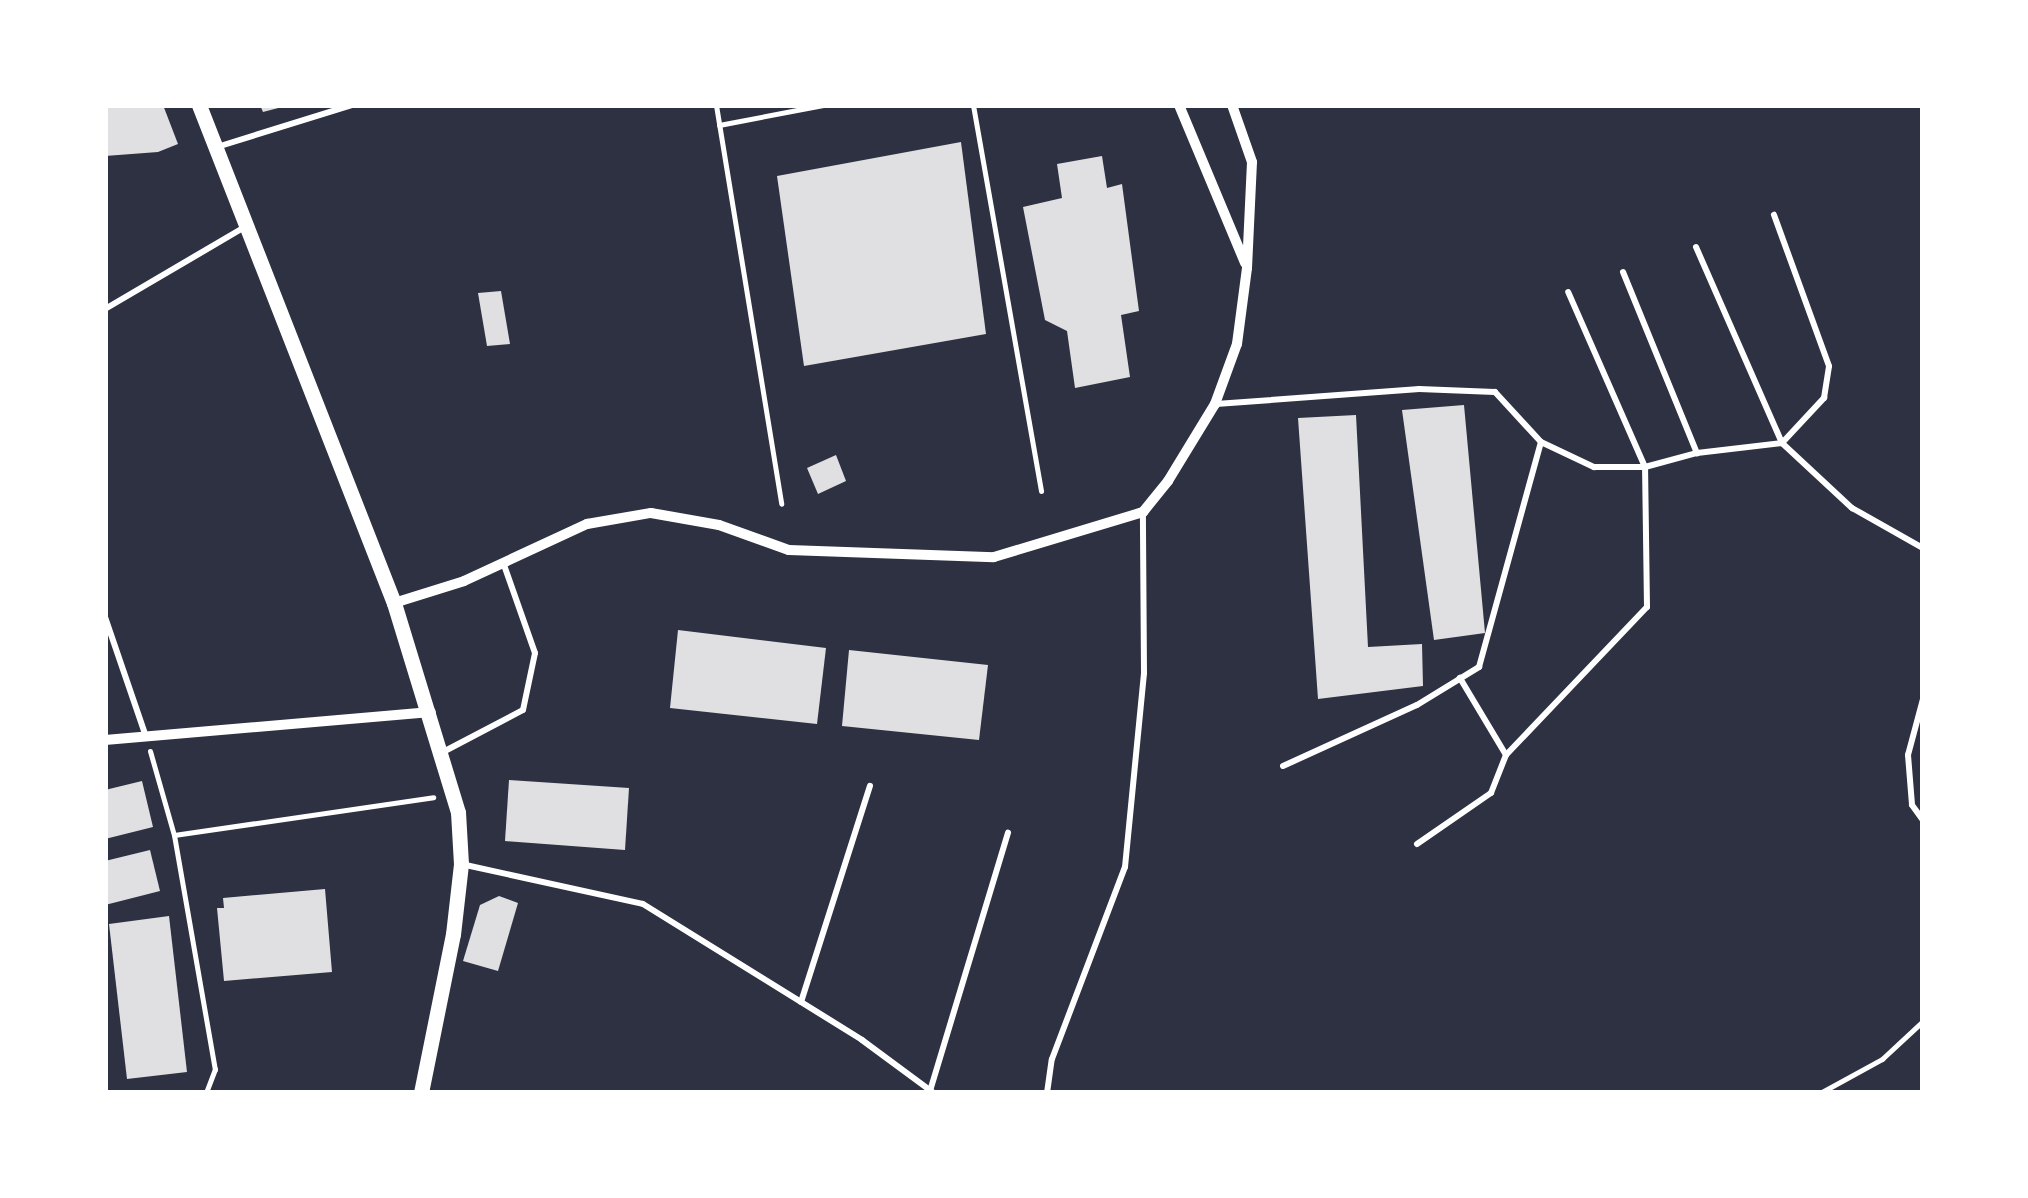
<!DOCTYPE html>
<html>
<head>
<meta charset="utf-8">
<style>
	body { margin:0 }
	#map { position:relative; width:2028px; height:1198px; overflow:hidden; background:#2d3142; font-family:"Work Sans",sans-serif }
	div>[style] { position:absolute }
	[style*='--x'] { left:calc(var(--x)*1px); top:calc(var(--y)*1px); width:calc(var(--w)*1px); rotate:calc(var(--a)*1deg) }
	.building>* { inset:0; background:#e0e0e3 }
	.path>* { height:5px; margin:-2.5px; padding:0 2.5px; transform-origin:2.5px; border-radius:2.5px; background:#fff }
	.service>* { height:6px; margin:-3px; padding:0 3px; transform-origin:3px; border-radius:3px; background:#fff }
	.minor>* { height:10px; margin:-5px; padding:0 5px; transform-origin:5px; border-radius:5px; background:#fff }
	.secondary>* { height:15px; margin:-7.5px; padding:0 7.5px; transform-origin:7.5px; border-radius:7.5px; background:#fff }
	span { translate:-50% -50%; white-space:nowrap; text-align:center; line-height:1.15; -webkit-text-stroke:8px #fff; paint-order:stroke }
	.frame { position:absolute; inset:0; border:108px solid #fff; pointer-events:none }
</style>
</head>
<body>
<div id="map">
	<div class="building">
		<div style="clip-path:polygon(105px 105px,163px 105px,178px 144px,158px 152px,105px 156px)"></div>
		<div style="clip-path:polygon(260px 105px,286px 105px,286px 106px,263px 112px)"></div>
		<div style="clip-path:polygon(961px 142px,986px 334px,804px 366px,777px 176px)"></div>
		<div style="clip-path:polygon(1102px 156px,1107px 188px,1122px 184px,1139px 311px,1121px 315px,1130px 377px,1075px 388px,1067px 331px,1045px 320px,1023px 207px,1062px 198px,1057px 164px)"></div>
		<div style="clip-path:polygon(501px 291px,510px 344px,487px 346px,478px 293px)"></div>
		<div style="clip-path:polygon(1464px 405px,1485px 633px,1434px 640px,1402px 410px)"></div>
		<div style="clip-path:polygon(1356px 415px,1368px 647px,1422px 644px,1423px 686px,1318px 699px,1298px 418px)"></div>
		<div style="clip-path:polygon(836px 455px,846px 481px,818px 494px,807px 468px)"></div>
		<div style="clip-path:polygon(678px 630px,826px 648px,817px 724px,670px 708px)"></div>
		<div style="clip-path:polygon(849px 650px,988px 665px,979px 740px,842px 726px)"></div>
		<div style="clip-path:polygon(509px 780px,629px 788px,625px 850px,505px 841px)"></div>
		<div style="clip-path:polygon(142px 781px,153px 827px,105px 839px,105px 790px)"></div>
		<div style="clip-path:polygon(150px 850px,160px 891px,105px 905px,105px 861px)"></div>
		<div style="clip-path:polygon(325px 889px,332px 972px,224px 981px,217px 908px,224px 908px,223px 898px)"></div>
		<div style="clip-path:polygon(499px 896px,518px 903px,498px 971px,463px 961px,480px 905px)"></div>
		<div style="clip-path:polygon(169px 916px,187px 1072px,127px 1079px,109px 924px)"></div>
	</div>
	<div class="path">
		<div style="--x:716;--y:105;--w:404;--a:80.7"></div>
		<div style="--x:973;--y:105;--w:392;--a:80"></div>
		<div style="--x:719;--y:125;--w:106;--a:-10.9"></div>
		<div style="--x:150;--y:751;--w:87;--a:74.1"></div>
		<div style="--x:174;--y:835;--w:238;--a:80.1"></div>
		<div style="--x:215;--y:1069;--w:26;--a:111"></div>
		<div style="--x:174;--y:835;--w:262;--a:-8.3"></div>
		<div style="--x:1820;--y:1093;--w:71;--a:-28.7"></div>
		<div style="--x:1882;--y:1059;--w:56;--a:-42.8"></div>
	</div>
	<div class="service">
		<div style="--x:217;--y:147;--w:141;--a:-17.3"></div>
		<div style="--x:1696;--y:247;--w:214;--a:66.3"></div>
		<div style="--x:1782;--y:443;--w:62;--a:-47"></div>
		<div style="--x:1824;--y:398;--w:32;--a:-81"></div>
		<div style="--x:1829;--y:366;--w:161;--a:-110"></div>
		<div style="--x:1623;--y:272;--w:196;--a:67.8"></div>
		<div style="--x:105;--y:309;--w:162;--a:-30.4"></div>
		<div style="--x:1216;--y:404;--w:204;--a:-4.2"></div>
		<div style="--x:1419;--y:389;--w:76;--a:2.3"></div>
		<div style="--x:1495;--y:392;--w:68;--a:47.4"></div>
		<div style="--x:1541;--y:442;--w:59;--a:25.3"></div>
		<div style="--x:1594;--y:467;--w:51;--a:0"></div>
		<div style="--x:1645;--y:467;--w:54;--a:-15.1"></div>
		<div style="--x:1697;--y:453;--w:86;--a:-6.7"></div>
		<div style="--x:1782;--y:443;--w:96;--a:42.9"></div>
		<div style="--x:1852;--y:508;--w:81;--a:29.4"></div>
		<div style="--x:105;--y:617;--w:124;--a:71.1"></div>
		<div style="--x:1923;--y:699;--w:58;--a:105"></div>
		<div style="--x:1908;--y:755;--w:50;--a:85.4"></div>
		<div style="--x:1912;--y:805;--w:19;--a:54"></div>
		<div style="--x:443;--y:752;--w:90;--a:-27.7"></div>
		<div style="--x:523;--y:710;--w:58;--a:-78.1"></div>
		<div style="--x:535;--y:653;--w:96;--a:-109.4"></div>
		<div style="--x:1506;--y:755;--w:204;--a:-46.4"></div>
		<div style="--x:1647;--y:607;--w:140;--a:-90.8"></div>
		<div style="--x:1645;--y:467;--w:191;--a:-113.7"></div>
		<div style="--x:1283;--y:766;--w:147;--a:-24.5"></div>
		<div style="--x:1417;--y:705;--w:73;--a:-31.5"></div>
		<div style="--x:1479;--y:667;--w:233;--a:-74.6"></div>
		<div style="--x:1417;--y:844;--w:90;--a:-34.6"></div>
		<div style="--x:1491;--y:793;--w:41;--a:-68.5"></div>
		<div style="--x:1506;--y:755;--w:90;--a:-120.9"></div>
		<div style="--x:461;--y:864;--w:186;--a:12.4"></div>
		<div style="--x:643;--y:904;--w:258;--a:31.8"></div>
		<div style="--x:862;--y:1040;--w:89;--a:36.4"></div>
		<div style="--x:801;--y:1002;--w:227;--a:-72.3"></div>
		<div style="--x:930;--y:1091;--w:270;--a:-73.2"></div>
		<div style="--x:1047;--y:1093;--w:34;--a:-82"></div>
		<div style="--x:1052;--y:1059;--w:205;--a:-69.2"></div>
		<div style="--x:1125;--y:867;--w:195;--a:-84.4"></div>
		<div style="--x:1144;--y:673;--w:161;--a:-90.4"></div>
	</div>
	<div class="minor">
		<div style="--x:1179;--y:105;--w:171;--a:67.3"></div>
		<div style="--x:394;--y:603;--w:73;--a:-17.4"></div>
		<div style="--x:464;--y:581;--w:136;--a:-24.9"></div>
		<div style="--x:587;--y:524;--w:65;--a:-9.8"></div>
		<div style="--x:651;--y:513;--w:69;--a:10"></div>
		<div style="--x:719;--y:525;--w:74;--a:19.7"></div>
		<div style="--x:789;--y:550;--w:205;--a:2"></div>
		<div style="--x:994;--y:557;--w:156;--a:-16.8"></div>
		<div style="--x:1143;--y:512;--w:40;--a:-51"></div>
		<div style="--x:1168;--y:481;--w:90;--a:-58.6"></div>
		<div style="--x:1215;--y:404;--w:64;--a:-69.9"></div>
		<div style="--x:1237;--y:344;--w:77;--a:-82.5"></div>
		<div style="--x:1247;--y:268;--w:106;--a:-87.3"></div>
		<div style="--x:1252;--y:162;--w:60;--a:-109.3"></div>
		<div style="--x:105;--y:740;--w:327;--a:-4.9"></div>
	</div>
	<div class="secondary">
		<div style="--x:199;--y:105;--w:535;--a:68.62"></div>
		<div style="--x:394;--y:603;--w:219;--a:73"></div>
		<div style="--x:458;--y:812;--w:52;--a:86.7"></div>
		<div style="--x:461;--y:864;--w:70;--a:96.5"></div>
		<div style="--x:453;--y:934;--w:162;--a:101.4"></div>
	</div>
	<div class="frame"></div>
</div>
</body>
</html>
